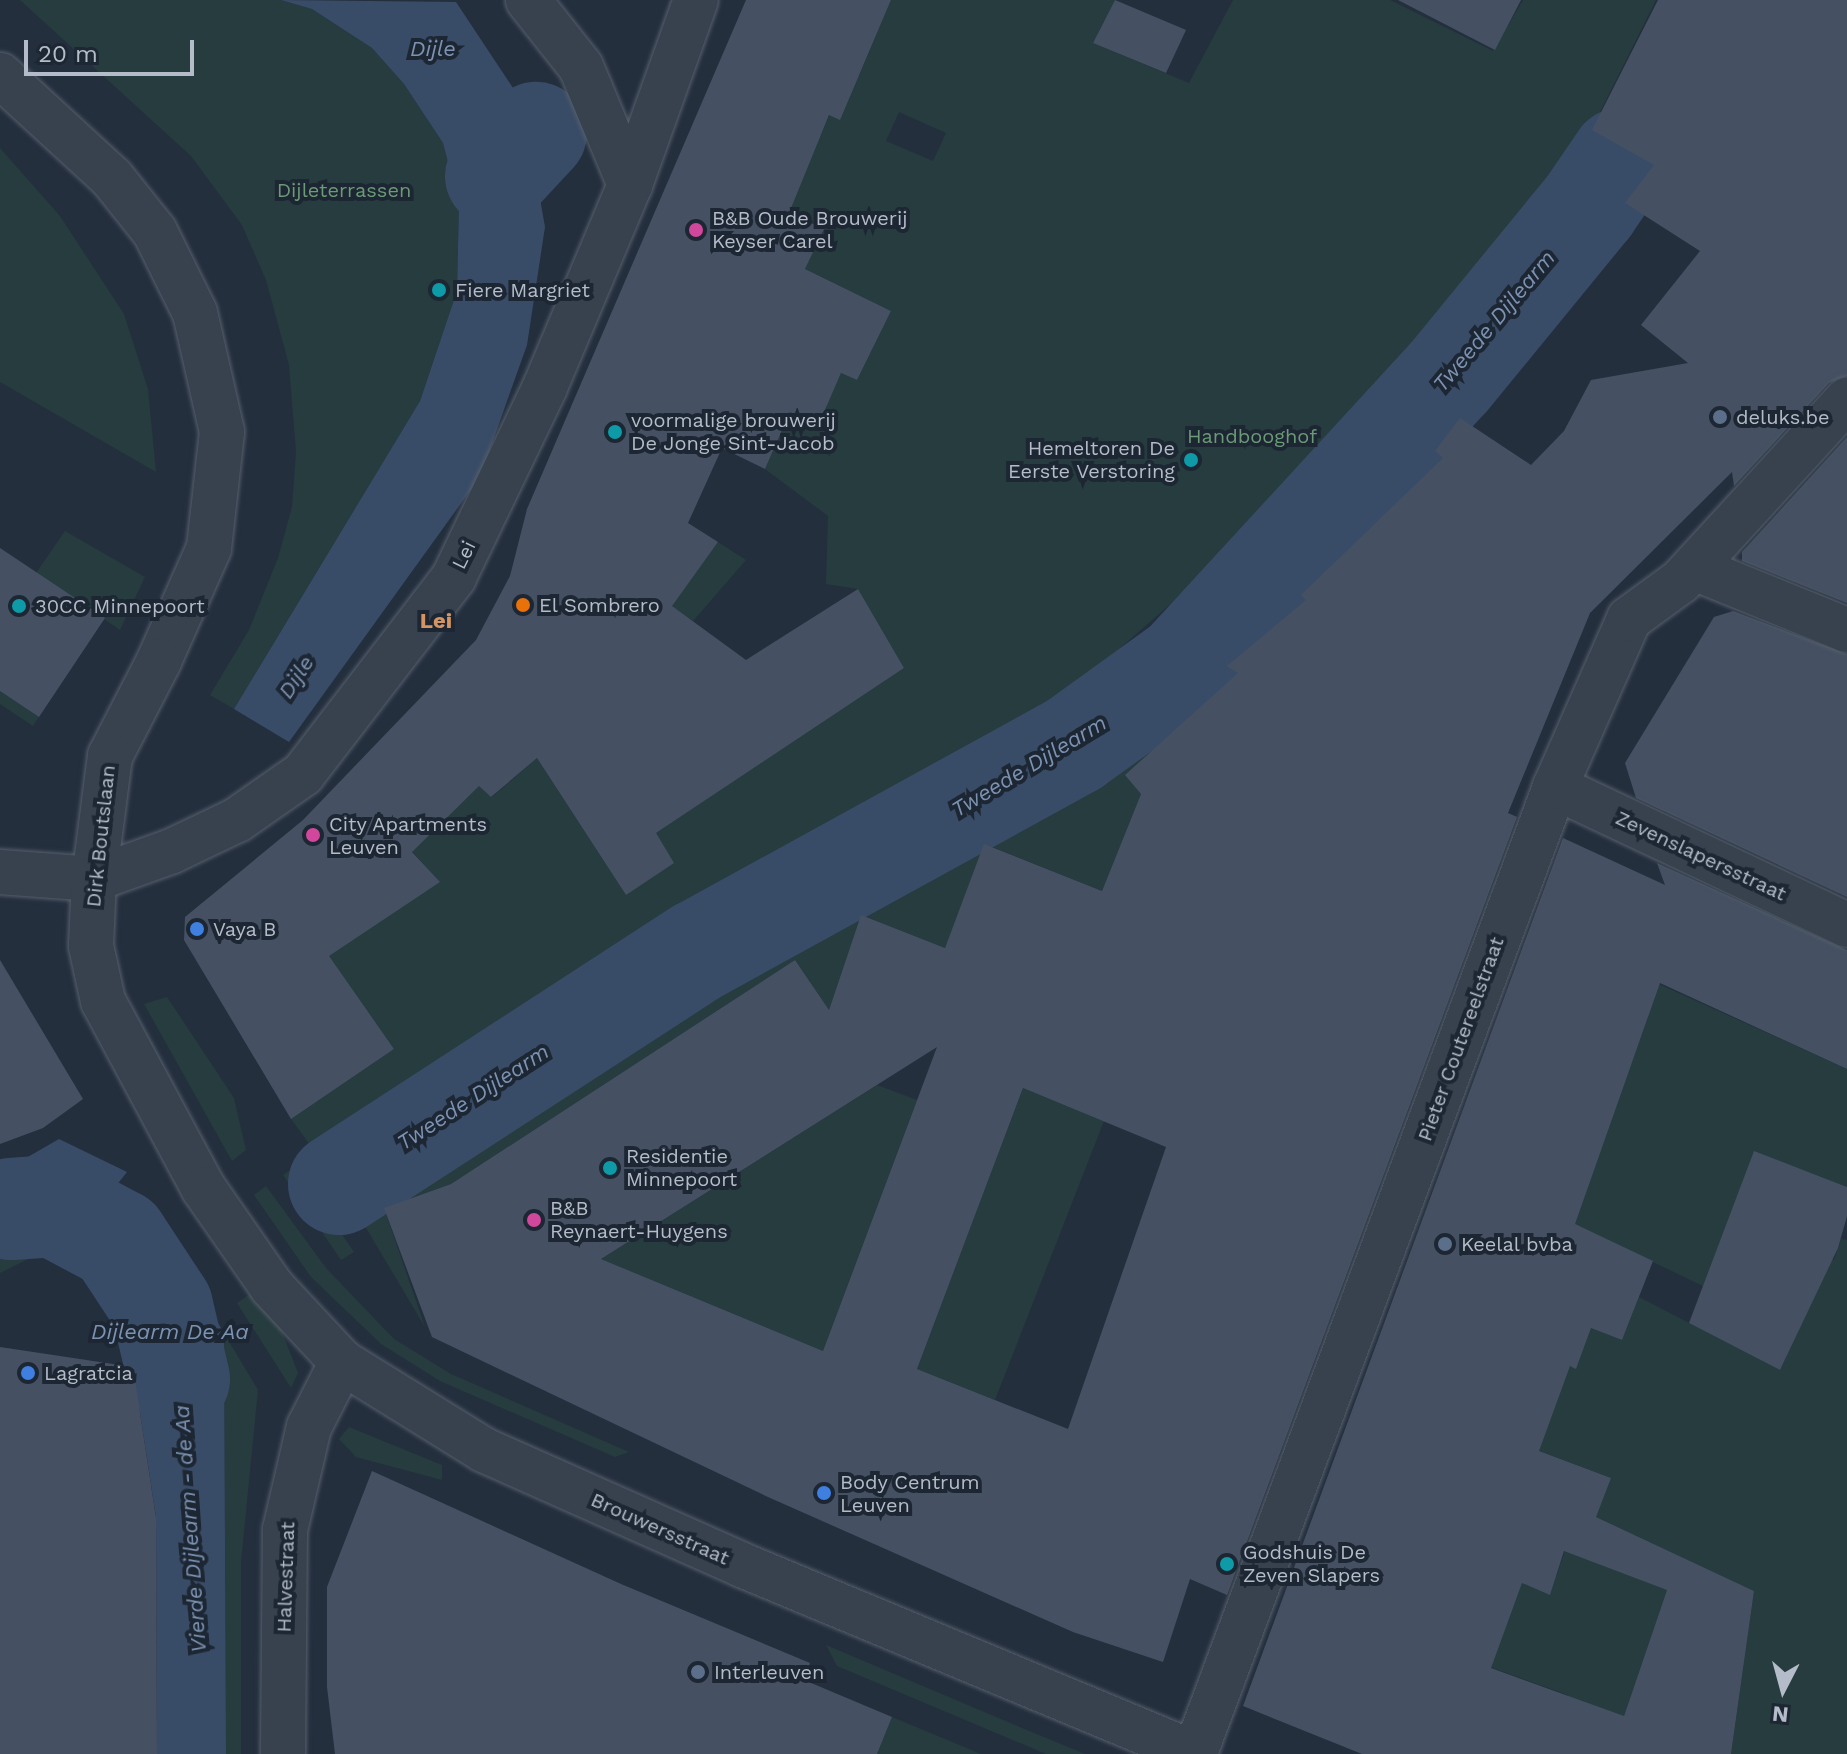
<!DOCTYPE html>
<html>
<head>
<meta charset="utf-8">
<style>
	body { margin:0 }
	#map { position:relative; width:1847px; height:1754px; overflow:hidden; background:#242f3e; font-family:"Work Sans",sans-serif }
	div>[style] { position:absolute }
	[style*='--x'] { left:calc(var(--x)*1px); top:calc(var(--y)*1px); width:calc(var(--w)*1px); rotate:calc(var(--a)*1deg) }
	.green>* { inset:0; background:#263c3f }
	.water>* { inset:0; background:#394c67 }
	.river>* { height:102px; margin:-51px; padding:0 51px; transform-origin:51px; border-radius:51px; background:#394c67 }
	.building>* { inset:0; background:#455162 }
	.roads { filter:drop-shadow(0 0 2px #565f6c) drop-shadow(0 0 2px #565f6c) }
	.minor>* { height:44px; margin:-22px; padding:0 22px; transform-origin:22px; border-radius:22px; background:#38414e }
	.tertiary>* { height:44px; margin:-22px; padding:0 22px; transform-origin:22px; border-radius:22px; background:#38414e }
	.dots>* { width:22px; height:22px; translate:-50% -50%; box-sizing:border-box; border:4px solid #1d2633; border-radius:50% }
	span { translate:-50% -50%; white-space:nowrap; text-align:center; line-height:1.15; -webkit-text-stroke:8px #1d2633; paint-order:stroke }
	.park-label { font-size:20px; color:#6b9a76 }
	.poi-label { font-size:20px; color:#b4bcc9 }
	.left { translate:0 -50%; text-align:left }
	.right { translate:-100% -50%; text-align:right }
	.street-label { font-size:20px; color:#b4bcc9 }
	.water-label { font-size:22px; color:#7c92b1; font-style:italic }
	.neighbourhood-label { font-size:22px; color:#d59563; font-weight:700 }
	.north { position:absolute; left:1743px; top:1650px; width:80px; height:80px; -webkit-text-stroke:6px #1d2633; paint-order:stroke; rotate:186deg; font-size:22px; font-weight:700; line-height:32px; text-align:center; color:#b4bcc9 }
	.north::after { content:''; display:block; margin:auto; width:28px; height:36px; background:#b4bcc9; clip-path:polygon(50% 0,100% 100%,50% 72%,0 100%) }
	.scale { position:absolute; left:24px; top:40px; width:170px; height:36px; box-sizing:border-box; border:4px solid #b4bcc9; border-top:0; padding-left:10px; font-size:24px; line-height:28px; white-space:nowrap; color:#b4bcc9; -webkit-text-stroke:6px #1d2633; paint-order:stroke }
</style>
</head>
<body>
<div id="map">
	<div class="green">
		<div style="clip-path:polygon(20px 0,281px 0,312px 9px,372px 48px,404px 84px,443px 143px,459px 204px,457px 291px,420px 401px,234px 709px,210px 695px,249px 630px,278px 558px,292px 507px,296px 452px,289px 365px,266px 280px,242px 225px,191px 156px)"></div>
		<div style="clip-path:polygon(evenodd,891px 0,1115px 0,1093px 43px,1189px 83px,1233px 0,1390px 0,1493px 51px,1523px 0,1656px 0,1584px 144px,1298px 492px,1044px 715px,673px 914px,316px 1153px,291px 1119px,394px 1049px,368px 1012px,295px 978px,439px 882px,412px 851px,478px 785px,492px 797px,537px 758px,626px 895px,656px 833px,904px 668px,858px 589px,826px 584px,828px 516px,765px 469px,790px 412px,818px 425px,841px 373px,857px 380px,891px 311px,805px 269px,823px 229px,743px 191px,820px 137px,848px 72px,859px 76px,891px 0,899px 112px,946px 133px,933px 161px,886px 141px,899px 112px)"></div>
		<div style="clip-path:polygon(0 148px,60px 216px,124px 314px,148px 389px,156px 472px,0 382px)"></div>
		<div style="clip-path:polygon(65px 531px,145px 577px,120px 630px,36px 573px)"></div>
		<div style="clip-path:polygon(718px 542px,746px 560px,693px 621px,651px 594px,696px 572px)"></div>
		<div style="clip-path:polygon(1227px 666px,1329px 736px,1141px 794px,1102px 891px,985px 844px,945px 948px,861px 915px,829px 1010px,795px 960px,451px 1184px,384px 1208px,425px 1327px,344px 1191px,664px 981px,725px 965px,1120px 765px)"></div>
		<div style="clip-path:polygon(0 691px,39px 717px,33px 726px,0 704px)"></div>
		<div style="clip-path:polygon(1652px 981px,1847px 1069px,1847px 1187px,1755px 1152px,1732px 1211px,1834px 1260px,1841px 1239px,1847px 1240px,1847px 1754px,1731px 1754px,1754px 1591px,1596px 1517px,1667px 1590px,1611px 1754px,1568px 1695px,1490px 1667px,1522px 1583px,1550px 1594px,1565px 1551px,1520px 1487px,1611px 1478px,1539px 1451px,1556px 1361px,1576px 1368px,1591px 1328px,1622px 1340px,1639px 1297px,1780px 1370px,1798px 1332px,1593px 1233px,1509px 1245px,1605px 1136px,1648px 1018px)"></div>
		<div style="clip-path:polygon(167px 997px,234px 1098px,246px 1150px,232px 1161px,144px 1004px)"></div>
		<div style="clip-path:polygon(877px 1085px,917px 1100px,823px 1351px,601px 1259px)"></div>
		<div style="clip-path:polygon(1023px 1088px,1104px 1121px,995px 1400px,917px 1369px)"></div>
		<div style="clip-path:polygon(296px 1166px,354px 1252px,341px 1260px,283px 1175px)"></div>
		<div style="clip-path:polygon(266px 1186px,326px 1268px,394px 1339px,451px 1374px,629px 1452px,615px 1457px,440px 1381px,381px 1344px,311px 1277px,254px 1195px)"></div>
		<div style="clip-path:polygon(51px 1225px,77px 1235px,0 1273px,0 1253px)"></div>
		<div style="clip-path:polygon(250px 1294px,281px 1329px,298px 1373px,291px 1388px,237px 1303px)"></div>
		<div style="clip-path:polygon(224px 1333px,258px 1390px,241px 1562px,241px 1754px,226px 1754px)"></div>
		<div style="clip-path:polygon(349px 1427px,442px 1465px,442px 1480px,356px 1457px,339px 1439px)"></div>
		<div style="clip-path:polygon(826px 1645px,1015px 1725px,1085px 1754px,1046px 1754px,837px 1666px)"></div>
		<div style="clip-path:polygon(892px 1717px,981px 1754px,877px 1754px)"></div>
	</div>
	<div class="water">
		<div style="clip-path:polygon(281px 0,456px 2px,523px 103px,545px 227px,527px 345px,480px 477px,289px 742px,234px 709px,420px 401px,457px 291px,459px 204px,443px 143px,404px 84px,372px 48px,312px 9px)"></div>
		<div style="clip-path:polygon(59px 1139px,127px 1172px,77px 1235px,51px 1225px,0 1253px,0 1173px)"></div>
		<div style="clip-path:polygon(153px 1216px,224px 1333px,226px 1754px,152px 1754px,157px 1743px,156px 1517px,133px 1367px,109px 1273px)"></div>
	</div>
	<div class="river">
		<div style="--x:496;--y:176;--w:59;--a:-47.1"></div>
		<div style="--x:339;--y:1184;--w:430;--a:-33"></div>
		<div style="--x:700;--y:950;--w:426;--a:-28.8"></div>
		<div style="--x:1073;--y:745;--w:137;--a:-35.8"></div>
		<div style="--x:1184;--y:665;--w:391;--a:-47.4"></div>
		<div style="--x:1449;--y:377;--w:221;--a:-50.7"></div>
		<div style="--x:1589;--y:206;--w:57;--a:-55.8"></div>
		<div style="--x:11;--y:1209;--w:43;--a:-4"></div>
		<div style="--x:54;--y:1206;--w:72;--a:28"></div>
		<div style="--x:118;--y:1240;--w:80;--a:56.7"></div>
		<div style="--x:162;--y:1307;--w:74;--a:76.7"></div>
	</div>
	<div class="building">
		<div style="clip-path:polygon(746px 0,891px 0,840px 120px,829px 115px,789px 213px,824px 229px,805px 269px,891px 311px,857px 380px,841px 373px,818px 426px,790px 412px,765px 469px,722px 448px,688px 523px,718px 542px,672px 606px,746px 660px,858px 589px,904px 668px,656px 833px,674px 863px,626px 895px,537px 758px,491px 797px,479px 786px,412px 852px,440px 882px,329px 956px,394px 1049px,291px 1119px,184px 940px,185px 917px,303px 820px,476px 640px,510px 576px,527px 509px)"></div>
		<div style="clip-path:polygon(1115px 0,1186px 30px,1166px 73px,1093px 43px)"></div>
		<div style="clip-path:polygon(1398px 0,1521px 0,1495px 50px)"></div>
		<div style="clip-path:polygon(evenodd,1658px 0,1847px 0,1847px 376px,1829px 383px,1734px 486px,1732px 472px,1590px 613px,1508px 813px,1517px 817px,1227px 1595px,1190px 1579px,1163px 1662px,1073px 1632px,768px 1497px,432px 1337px,384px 1208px,451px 1184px,795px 960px,829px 1010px,861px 915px,945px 948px,984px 844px,1102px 891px,1141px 794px,1125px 775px,1238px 673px,1227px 666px,1306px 600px,1301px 595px,1443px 458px,1435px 451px,1460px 418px,1531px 465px,1564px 431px,1591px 380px,1688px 363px,1641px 325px,1700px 251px,1625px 203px,1654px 165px,1592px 130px,1658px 0,937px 1047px,823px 1351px,601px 1259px,937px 1047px,1658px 0,1023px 1088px,1166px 1147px,1068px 1429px,917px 1369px,1023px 1088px)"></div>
		<div style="clip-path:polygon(1847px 437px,1847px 603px,1742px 561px,1742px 552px)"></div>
		<div style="clip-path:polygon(0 548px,105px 618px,39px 717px,0 691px)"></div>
		<div style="clip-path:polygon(1733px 611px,1847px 654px,1847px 897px,1636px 798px,1625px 763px,1714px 617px)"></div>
		<div style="clip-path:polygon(evenodd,1563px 838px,1665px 885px,1657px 863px,1847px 950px,1847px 1069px,1660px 983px,1575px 1224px,1653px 1261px,1622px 1340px,1591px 1328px,1576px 1369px,1570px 1366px,1539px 1451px,1611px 1478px,1596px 1517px,1754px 1591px,1731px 1754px,1362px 1754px,1243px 1706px,1563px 838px,1564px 1551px,1667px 1590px,1624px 1716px,1491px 1668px,1522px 1583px,1550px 1595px,1564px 1551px)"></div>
		<div style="clip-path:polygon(0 960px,83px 1099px,43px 1128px,0 1144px)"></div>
		<div style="clip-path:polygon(1754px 1151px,1847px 1187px,1847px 1216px,1838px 1248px,1780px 1370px,1689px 1323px)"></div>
		<div style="clip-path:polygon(0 1347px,133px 1367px,156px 1518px,157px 1754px,0 1754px)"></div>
		<div style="clip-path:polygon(372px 1471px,621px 1584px,810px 1663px,804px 1680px,892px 1717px,877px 1754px,335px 1754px,327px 1687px,327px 1587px)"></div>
	</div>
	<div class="roads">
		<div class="minor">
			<div style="--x:528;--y:0;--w:85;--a:51.7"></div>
			<div style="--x:581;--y:67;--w:128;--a:67.4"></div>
			<div style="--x:1694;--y:568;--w:165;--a:22.1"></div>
			<div style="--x:1555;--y:787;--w:323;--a:25.3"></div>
			<div style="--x:0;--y:872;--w:94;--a:4.3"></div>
			<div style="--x:94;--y:879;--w:83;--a:-19.7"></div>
			<div style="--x:172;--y:851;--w:72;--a:-25.5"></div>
			<div style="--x:237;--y:820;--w:80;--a:-34.9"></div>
			<div style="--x:303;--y:774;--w:248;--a:-52.5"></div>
			<div style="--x:454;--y:577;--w:211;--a:-64.4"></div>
			<div style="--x:545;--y:387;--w:219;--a:-67.2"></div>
			<div style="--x:630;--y:185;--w:196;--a:-70.4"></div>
			<div style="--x:1195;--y:1753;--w:1031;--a:-69.56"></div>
			<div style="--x:1555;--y:787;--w:184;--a:-66.2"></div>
			<div style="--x:1629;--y:619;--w:64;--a:-36.2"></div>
			<div style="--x:1681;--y:581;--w:246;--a:-47.5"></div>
			<div style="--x:283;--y:1754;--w:224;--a:-89.5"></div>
			<div style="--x:285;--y:1530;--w:106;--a:-76.9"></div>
			<div style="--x:309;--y:1427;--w:73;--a:-63.1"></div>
		</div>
		<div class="tertiary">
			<div style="--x:0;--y:75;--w:152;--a:42.6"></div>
			<div style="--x:112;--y:178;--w:69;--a:51.5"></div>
			<div style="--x:155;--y:232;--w:90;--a:63.7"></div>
			<div style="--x:195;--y:313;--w:122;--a:77.2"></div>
			<div style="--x:222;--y:432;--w:117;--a:96.4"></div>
			<div style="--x:209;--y:548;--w:124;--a:113.9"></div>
			<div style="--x:159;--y:661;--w:107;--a:117.3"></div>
			<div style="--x:110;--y:756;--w:124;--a:97.4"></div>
			<div style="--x:94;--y:879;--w:67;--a:92.6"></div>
			<div style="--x:91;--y:946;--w:56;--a:77.7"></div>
			<div style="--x:103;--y:1001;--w:213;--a:61.8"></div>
			<div style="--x:204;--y:1189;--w:119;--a:55.2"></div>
			<div style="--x:272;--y:1287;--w:103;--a:47"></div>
			<div style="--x:342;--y:1362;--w:167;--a:31.8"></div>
			<div style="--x:484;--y:1450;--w:282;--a:24"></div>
			<div style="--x:742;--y:1565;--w:492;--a:22.6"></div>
		</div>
	</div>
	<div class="dots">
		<div style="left:696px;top:230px;background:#d1479c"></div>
		<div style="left:439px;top:290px;background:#0f9aa8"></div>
		<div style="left:1720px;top:417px;background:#5c6f8a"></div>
		<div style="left:615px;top:432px;background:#0f9aa8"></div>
		<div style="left:1191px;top:460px;background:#0f9aa8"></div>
		<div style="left:523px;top:605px;background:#e8710a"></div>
		<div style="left:19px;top:606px;background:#0f9aa8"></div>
		<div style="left:313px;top:835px;background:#d1479c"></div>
		<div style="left:197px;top:929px;background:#3f7fe0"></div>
		<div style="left:610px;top:1168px;background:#0f9aa8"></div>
		<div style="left:534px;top:1220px;background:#d1479c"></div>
		<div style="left:1445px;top:1244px;background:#5c6f8a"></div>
		<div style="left:28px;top:1373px;background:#3f7fe0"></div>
		<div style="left:824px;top:1493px;background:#3f7fe0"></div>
		<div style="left:1227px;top:1564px;background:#0f9aa8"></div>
		<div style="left:698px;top:1672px;background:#5c6f8a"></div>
	</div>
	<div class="park-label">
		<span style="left:344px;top:190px">Dijleterrassen</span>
		<span style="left:1252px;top:436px">Handbooghof</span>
	</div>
	<div class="poi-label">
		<span class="left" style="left:712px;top:230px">B&amp;B Oude Brouwerij<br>Keyser Carel</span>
		<span class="left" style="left:455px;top:290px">Fiere Margriet</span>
		<span class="left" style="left:1736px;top:417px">deluks.be</span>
		<span class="left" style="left:631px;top:432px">voormalige brouwerij<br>De Jonge Sint-Jacob</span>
		<span class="right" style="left:1175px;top:460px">Hemeltoren De<br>Eerste Verstoring</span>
		<span class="left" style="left:539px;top:605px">El Sombrero</span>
		<span class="left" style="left:35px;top:606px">30CC Minnepoort</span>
		<span class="left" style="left:329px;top:836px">City Apartments<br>Leuven</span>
		<span class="left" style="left:213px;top:929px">Vaya B</span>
		<span class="left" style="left:626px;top:1168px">Residentie<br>Minnepoort</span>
		<span class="left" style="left:550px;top:1220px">B&amp;B<br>Reynaert-Huygens</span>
		<span class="left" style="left:1461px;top:1244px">Keelal bvba</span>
		<span class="left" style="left:44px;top:1373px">Lagratcia</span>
		<span class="left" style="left:840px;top:1494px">Body Centrum<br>Leuven</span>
		<span class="left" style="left:1243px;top:1564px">Godshuis De<br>Zeven Slapers</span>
		<span class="left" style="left:714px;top:1672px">Interleuven</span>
	</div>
	<div class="street-label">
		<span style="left:464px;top:555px;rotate:-64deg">Lei</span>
		<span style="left:101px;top:836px;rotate:-84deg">Dirk Boutslaan</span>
		<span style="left:1701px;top:856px;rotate:25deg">Zevenslapersstraat</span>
		<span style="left:1461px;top:1039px;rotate:-70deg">Pieter Coutereelstraat</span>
		<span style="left:660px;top:1529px;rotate:24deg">Brouwersstraat</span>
		<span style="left:286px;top:1577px;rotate:-88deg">Halvestraat</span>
	</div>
	<div class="water-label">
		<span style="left:433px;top:49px">Dijle</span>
		<span style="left:1494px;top:321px;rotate:-50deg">Tweede Dijlearm</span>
		<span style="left:296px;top:677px;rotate:-57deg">Dijle</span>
		<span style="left:1029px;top:766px;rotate:-31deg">Tweede Dijlearm</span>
		<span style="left:473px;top:1097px;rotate:-33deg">Tweede Dijlearm</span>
		<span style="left:170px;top:1332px">Dijlearm De Aa</span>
		<span style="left:190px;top:1529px;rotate:-94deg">Vierde Dijlearm - de Aa</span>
	</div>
	<div class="neighbourhood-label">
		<span style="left:436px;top:621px">Lei</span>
	</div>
	<div class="north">N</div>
	<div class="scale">20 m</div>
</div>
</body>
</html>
